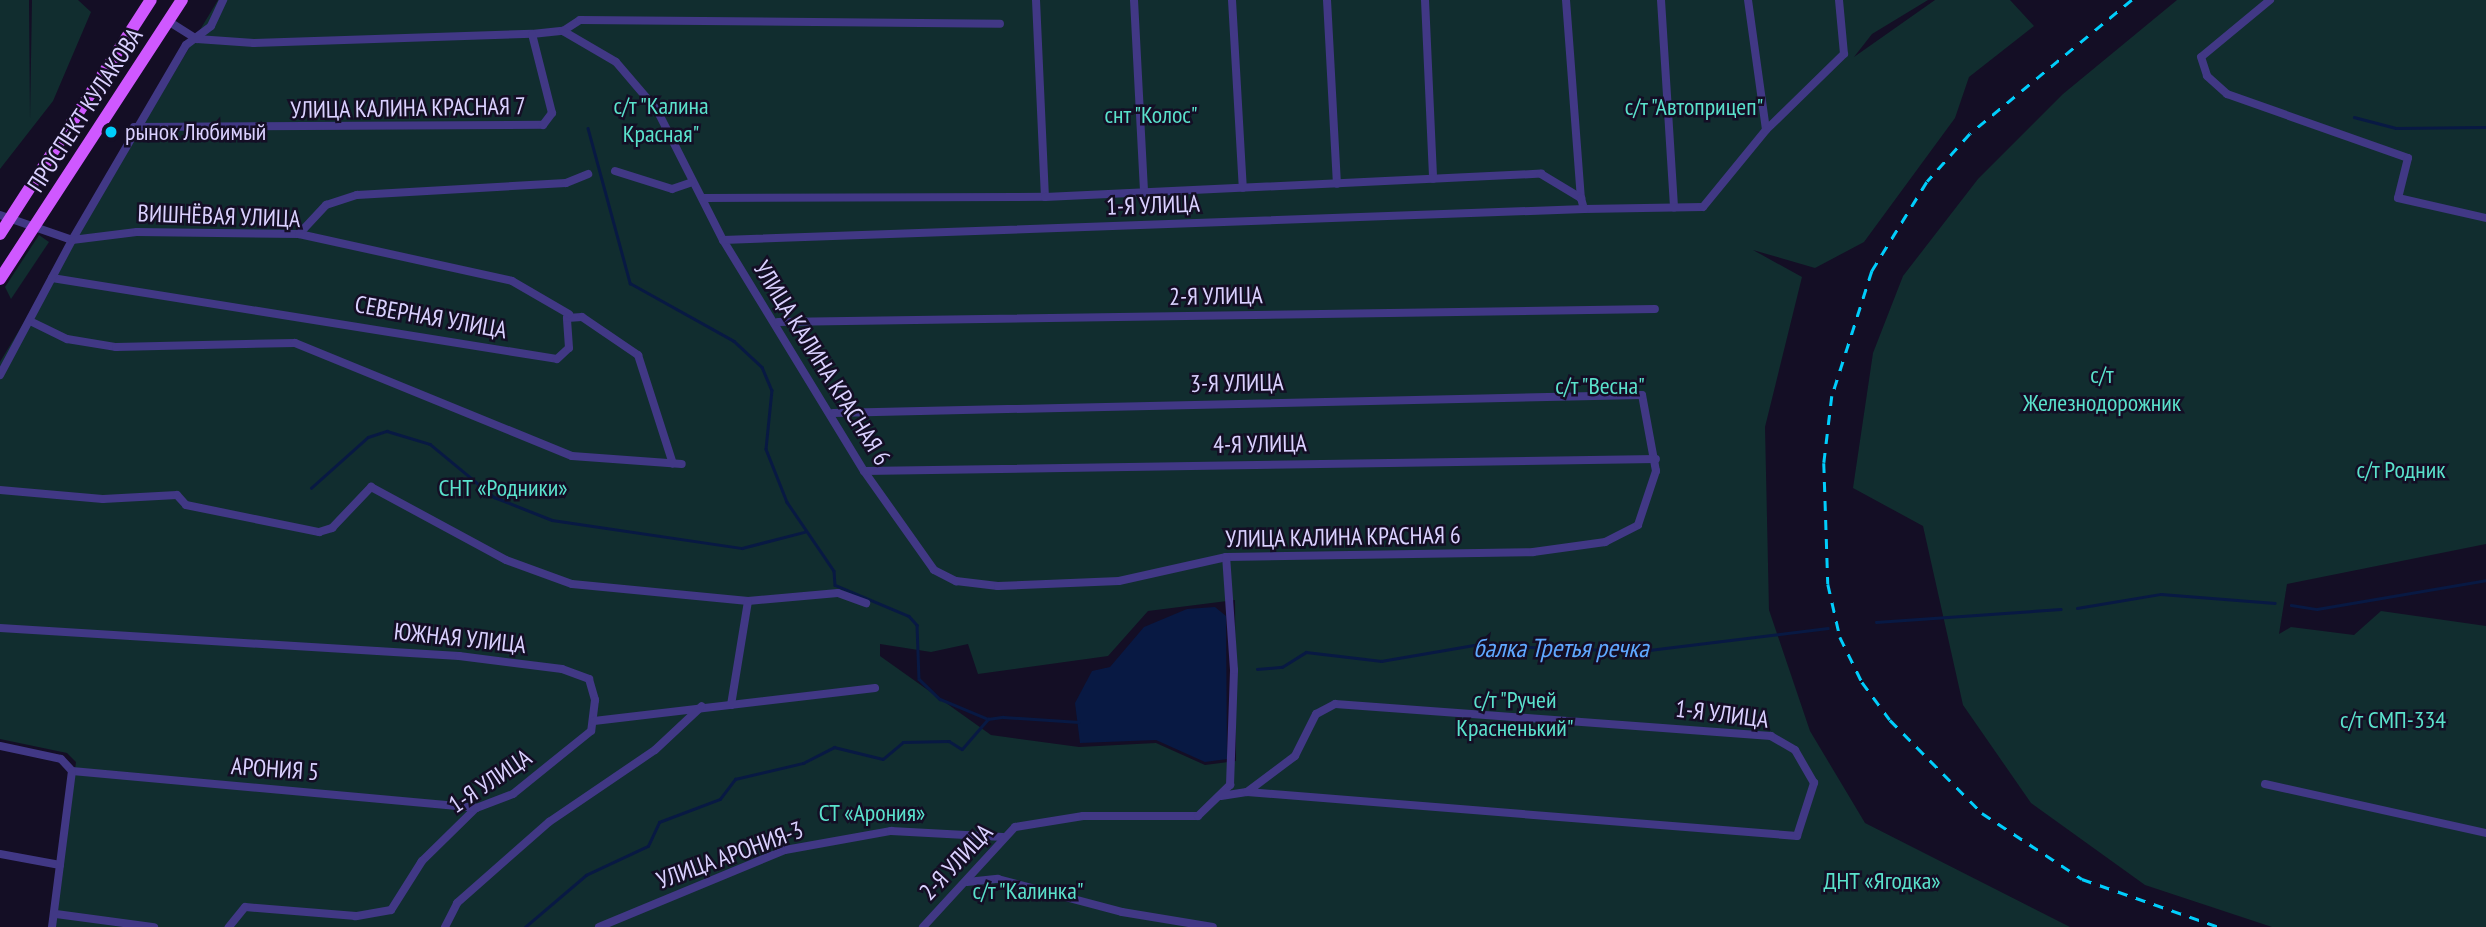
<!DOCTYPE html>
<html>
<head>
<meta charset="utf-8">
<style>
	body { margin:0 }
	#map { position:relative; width:2486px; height:927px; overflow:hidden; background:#140e25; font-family:"PT Sans Narrow",sans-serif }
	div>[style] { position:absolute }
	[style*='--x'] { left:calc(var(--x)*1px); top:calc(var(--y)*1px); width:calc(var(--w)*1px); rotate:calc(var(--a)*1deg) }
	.green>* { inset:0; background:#112d2f }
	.water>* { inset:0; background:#081943 }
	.stream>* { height:2.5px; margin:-1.25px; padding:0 1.25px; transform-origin:1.25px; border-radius:1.25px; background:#081943 }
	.minor>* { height:8px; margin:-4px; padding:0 4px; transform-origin:4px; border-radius:4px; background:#413885 }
	.primary>* { height:12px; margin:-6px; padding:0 6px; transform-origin:6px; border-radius:6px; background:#cf58ff }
	.rail>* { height:2.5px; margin-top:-1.25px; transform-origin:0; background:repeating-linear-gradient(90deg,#00cefc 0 10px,transparent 0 19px) }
	.dots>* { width:19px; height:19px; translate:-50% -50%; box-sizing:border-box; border:4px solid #140e25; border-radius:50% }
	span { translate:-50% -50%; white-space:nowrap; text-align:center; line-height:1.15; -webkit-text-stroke:5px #140e25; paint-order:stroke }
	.park-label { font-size:24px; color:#5ae2cc }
	.street-label { font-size:24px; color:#dad1ff }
	.poi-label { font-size:24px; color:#dad1ff }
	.left { translate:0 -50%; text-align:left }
	.water-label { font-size:26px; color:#5fa8ff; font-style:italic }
</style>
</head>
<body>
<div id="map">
	<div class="green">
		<div style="clip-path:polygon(0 0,29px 0,30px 120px,32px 0,78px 0,91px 12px,53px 101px,0 169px)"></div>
		<div style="clip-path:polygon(evenodd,218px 0,1928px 0,1872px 34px,1854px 57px,1935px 0,2010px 0,2034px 26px,1969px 77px,1955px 118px,1864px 242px,1815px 268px,1753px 250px,1802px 277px,1765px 427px,1769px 610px,1810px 731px,1865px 823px,2070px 927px,54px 927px,76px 762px,67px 753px,0 739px,0 362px,218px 0,1235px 600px,1236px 761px,1205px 765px,1156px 743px,1079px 747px,991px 735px,880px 656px,880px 644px,931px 652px,968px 644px,978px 674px,1108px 656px,1148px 611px,1235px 600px)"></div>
		<div style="clip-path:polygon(2177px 0,2486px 0,2486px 544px,2287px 584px,2279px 634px,2291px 627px,2354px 635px,2381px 611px,2486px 626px,2486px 927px,2272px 927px,2145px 885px,2031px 803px,1963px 705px,1923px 526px,1853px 488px,1873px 353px,1903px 276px,1978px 179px,2063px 94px)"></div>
		<div style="clip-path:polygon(39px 235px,49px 242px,11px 299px,5px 287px)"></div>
	</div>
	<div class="water">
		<div style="clip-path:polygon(1215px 607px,1226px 616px,1227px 759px,1205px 762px,1156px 740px,1080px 743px,1075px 703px,1092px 671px,1110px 667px,1144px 627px,1187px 609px)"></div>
	</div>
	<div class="stream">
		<div style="--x:2354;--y:117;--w:43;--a:14.7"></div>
		<div style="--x:2396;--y:128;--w:90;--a:-0.6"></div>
		<div style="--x:588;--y:128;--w:161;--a:74.8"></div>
		<div style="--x:630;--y:283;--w:119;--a:29.1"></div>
		<div style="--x:734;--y:341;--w:38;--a:43"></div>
		<div style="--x:762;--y:367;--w:25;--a:67"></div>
		<div style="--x:772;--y:390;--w:59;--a:95.8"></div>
		<div style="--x:766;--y:449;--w:57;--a:68.4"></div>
		<div style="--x:787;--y:502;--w:83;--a:55.7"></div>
		<div style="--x:834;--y:571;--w:14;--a:86"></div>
		<div style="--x:835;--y:585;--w:80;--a:22.7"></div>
		<div style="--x:909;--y:616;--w:12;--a:48"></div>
		<div style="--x:917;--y:625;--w:54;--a:87.9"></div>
		<div style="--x:919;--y:679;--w:29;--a:44"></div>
		<div style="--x:940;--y:699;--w:52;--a:22.6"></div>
		<div style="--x:311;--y:488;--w:76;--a:-41.8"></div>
		<div style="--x:368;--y:437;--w:20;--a:-18"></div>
		<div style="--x:387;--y:431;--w:45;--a:16.8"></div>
		<div style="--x:430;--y:444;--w:83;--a:39.6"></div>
		<div style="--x:494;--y:497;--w:62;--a:21.6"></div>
		<div style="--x:552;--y:520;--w:192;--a:8.4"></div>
		<div style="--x:742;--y:548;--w:64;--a:-14.5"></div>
		<div style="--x:2291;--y:605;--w:26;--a:9"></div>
		<div style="--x:2317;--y:609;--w:171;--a:-9.7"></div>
		<div style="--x:2077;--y:608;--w:85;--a:-9.5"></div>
		<div style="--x:2161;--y:594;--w:114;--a:4.5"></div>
		<div style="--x:1876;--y:622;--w:185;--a:-4"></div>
		<div style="--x:1257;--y:669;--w:25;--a:-5"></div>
		<div style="--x:1282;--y:667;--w:28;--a:-32"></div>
		<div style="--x:1306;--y:652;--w:76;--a:6.8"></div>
		<div style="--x:1381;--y:661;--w:94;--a:-9.8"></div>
		<div style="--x:1474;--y:645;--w:167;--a:2.1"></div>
		<div style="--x:1641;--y:651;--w:188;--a:-7"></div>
		<div style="--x:525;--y:927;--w:80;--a:-40.4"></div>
		<div style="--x:586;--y:875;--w:68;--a:-25.1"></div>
		<div style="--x:648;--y:846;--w:26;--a:-65"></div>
		<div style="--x:659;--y:822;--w:65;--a:-20.7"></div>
		<div style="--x:720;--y:799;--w:25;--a:-53"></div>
		<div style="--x:735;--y:779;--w:70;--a:-13.2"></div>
		<div style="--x:803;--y:763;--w:35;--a:-27"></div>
		<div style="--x:834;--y:747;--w:50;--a:13.8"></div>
		<div style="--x:883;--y:759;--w:26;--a:-40"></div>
		<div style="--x:903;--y:742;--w:46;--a:-1.2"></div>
		<div style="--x:949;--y:741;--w:15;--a:32"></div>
		<div style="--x:962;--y:749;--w:40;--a:-49"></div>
		<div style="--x:988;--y:719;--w:15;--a:-8"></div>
		<div style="--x:1003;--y:717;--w:76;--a:3.8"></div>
	</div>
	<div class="minor">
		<div style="--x:1036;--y:0;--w:197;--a:87.4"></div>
		<div style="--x:1134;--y:0;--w:193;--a:87"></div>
		<div style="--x:1232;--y:0;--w:188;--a:86.7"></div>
		<div style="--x:1327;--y:0;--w:184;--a:86.9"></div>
		<div style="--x:1425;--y:0;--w:179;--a:87.4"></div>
		<div style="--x:1566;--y:0;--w:199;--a:85.7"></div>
		<div style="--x:1661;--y:0;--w:208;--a:86.4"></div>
		<div style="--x:1748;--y:0;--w:131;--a:82.1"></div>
		<div style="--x:2270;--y:0;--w:89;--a:140.4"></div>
		<div style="--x:2201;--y:57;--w:20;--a:72"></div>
		<div style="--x:2207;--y:76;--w:27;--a:42"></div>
		<div style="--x:2227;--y:94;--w:192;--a:19.5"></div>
		<div style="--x:2408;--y:158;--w:41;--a:104"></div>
		<div style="--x:2398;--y:198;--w:90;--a:12.8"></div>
		<div style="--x:168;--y:21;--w:34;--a:32"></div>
		<div style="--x:197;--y:39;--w:57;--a:4"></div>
		<div style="--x:254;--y:43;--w:278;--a:-1.9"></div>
		<div style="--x:532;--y:34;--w:31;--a:-6"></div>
		<div style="--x:563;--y:31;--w:20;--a:-33"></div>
		<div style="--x:580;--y:20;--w:420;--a:0.5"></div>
		<div style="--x:563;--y:31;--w:61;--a:30.3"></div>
		<div style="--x:616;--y:62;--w:63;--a:49.5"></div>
		<div style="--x:657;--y:110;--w:146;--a:63.1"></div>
		<div style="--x:723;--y:240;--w:271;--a:58.6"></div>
		<div style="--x:864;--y:471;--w:121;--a:54.7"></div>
		<div style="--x:934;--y:570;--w:25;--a:27"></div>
		<div style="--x:956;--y:581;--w:42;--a:6.8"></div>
		<div style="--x:998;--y:586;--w:121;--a:-2.4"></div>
		<div style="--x:1119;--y:581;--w:110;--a:-12.6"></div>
		<div style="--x:1226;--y:557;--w:307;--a:-0.9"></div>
		<div style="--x:1533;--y:552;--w:73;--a:-7.9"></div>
		<div style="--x:1605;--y:542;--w:37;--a:-27"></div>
		<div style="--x:1638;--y:525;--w:57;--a:-71.6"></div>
		<div style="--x:1656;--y:471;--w:77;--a:-100.4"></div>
		<div style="--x:1642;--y:395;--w:809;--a:178.73"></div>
		<div style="--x:134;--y:127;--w:409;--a:-0.3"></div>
		<div style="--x:543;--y:125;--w:15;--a:-53"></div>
		<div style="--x:552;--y:113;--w:81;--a:-104.2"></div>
		<div style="--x:615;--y:171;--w:60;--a:17.5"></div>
		<div style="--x:672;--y:189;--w:21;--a:-19"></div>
		<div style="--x:703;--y:198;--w:342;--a:-0.2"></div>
		<div style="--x:1045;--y:197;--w:497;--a:-2.7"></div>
		<div style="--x:1541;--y:174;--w:47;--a:31"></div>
		<div style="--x:1581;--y:198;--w:11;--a:75"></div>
		<div style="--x:1584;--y:209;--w:119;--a:-1"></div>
		<div style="--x:1703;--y:207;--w:99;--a:-50.7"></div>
		<div style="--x:1766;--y:130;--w:109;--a:-44.3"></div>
		<div style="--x:1844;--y:54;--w:54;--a:-95.3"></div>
		<div style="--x:0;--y:215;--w:76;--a:19.1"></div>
		<div style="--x:72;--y:240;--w:226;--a:-59.7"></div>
		<div style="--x:186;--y:45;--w:31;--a:-37"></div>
		<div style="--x:211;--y:26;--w:29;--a:-65"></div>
		<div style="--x:299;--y:234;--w:40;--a:-47"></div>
		<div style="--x:326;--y:205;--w:33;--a:-18"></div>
		<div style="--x:357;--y:195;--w:209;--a:-3.3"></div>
		<div style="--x:566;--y:183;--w:24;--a:-22"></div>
		<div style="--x:723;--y:240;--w:862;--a:-2.06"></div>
		<div style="--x:52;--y:278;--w:511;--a:9.11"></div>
		<div style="--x:557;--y:359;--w:16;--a:-43"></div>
		<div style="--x:569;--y:348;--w:30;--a:-94"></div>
		<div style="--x:567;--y:318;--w:15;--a:-4"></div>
		<div style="--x:582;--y:317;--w:68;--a:34.2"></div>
		<div style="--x:638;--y:355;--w:114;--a:72.2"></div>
		<div style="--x:32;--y:322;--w:39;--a:26"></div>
		<div style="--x:67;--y:339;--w:50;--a:9.3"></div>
		<div style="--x:116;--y:347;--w:179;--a:-1.3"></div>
		<div style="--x:295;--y:343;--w:299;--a:22.2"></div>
		<div style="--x:572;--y:456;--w:110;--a:4.2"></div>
		<div style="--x:778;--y:322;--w:877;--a:-0.85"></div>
		<div style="--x:0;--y:375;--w:153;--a:-61.9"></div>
		<div style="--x:72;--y:240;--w:65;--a:-7"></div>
		<div style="--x:137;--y:232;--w:162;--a:0.7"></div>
		<div style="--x:299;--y:234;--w:218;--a:12.4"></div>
		<div style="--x:512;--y:281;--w:66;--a:30.1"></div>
		<div style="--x:864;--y:471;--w:792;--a:-0.87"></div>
		<div style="--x:0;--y:490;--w:103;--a:5"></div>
		<div style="--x:103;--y:499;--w:74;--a:-3.1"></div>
		<div style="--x:177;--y:495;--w:13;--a:48"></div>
		<div style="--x:186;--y:505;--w:136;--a:11.5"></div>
		<div style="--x:319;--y:532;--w:14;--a:-17"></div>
		<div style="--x:332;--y:528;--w:57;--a:-46.4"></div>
		<div style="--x:371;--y:487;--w:153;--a:28.4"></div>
		<div style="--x:506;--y:560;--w:70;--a:20"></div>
		<div style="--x:572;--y:584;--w:177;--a:5.5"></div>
		<div style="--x:748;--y:601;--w:90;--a:-5.1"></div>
		<div style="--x:838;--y:593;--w:30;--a:20"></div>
		<div style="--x:0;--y:628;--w:460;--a:3.5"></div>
		<div style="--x:459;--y:656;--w:104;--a:7.2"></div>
		<div style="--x:562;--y:669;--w:29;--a:20"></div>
		<div style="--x:589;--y:679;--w:22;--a:74"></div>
		<div style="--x:595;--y:700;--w:31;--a:97"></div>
		<div style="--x:591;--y:731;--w:100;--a:141.1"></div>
		<div style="--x:513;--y:794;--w:40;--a:159"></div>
		<div style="--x:476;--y:808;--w:76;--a:135.5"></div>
		<div style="--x:422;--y:861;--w:58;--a:122.3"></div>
		<div style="--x:391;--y:910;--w:36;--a:170"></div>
		<div style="--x:356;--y:916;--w:111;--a:-175.4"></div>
		<div style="--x:245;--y:907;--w:26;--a:129"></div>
		<div style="--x:731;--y:705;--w:105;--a:-80.7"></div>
		<div style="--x:594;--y:721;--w:283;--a:-6.7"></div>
		<div style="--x:0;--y:746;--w:62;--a:12"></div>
		<div style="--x:61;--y:759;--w:16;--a:47"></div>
		<div style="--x:72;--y:771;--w:406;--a:5.2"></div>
		<div style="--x:2265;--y:784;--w:226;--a:12.5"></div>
		<div style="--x:1221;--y:796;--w:26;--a:-9"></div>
		<div style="--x:1247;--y:792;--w:552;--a:4.57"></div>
		<div style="--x:1797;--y:836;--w:56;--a:-72.2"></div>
		<div style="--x:1814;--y:783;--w:38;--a:-120"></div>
		<div style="--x:1795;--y:750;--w:28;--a:-150"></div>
		<div style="--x:1771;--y:736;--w:437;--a:-175.8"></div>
		<div style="--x:1335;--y:704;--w:21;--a:152"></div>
		<div style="--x:1316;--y:714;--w:47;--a:116.6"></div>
		<div style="--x:1295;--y:756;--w:60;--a:143.1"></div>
		<div style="--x:0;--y:854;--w:61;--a:10.4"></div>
		<div style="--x:967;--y:882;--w:31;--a:-6"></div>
		<div style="--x:998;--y:879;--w:128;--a:14.9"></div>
		<div style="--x:1122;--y:912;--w:92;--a:9.4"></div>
		<div style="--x:56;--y:914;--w:99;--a:7.6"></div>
		<div style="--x:52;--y:927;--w:157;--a:-82.7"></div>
		<div style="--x:445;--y:927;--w:27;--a:-63"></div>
		<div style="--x:457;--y:903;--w:123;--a:-41.4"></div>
		<div style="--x:549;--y:822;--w:128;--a:-34.2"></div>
		<div style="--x:655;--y:750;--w:64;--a:-43.1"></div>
		<div style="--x:599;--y:927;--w:201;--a:-22.5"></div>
		<div style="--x:785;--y:850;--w:108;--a:-10.2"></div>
		<div style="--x:891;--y:831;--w:112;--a:3.1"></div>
		<div style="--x:923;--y:927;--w:136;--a:-47.4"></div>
		<div style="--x:1015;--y:827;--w:69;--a:-9.2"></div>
		<div style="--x:1083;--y:816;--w:115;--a:0"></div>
		<div style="--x:1198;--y:816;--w:45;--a:-44.1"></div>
		<div style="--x:1230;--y:785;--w:115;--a:-88"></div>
		<div style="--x:1234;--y:670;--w:113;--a:-94"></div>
	</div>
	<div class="primary">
		<div style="--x:0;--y:234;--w:278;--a:-57.2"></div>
		<div style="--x:0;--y:279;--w:333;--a:-56.9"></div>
	</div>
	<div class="rail">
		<div style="--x:2132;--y:0;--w:210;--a:140.4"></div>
		<div style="--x:1970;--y:134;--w:64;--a:131.9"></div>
		<div style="--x:1927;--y:182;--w:105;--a:121.7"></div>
		<div style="--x:1872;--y:271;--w:131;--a:107.7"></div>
		<div style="--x:1832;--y:396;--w:67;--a:96.8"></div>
		<div style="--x:1824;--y:463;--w:121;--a:88.1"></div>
		<div style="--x:1828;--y:584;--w:54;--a:77.2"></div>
		<div style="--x:1840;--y:637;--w:50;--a:63.9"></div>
		<div style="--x:1862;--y:682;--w:47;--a:53.6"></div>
		<div style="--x:1890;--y:720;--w:131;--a:45.3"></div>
		<div style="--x:1982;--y:813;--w:120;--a:33.4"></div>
		<div style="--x:2082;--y:879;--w:145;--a:19.3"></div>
	</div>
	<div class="dots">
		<div style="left:111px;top:132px;background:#00cefc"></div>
	</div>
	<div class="park-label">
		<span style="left:661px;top:120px">с/т "Калина<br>Красная"</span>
		<span style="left:1694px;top:107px">с/т "Автоприцеп"</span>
		<span style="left:1151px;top:115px">снт "Колос"</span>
		<span style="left:2102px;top:389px">с/т<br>Железнодорожник</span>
		<span style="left:1600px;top:386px">с/т "Весна"</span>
		<span style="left:2401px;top:470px">с/т Родник</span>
		<span style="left:503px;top:488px">СНТ «Родники»</span>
		<span style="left:1515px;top:714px">с/т "Ручей<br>Красненький"</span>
		<span style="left:2393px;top:720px">с/т СМП-334</span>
		<span style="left:872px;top:813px">СТ «Арония»</span>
		<span style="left:1882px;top:881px">ДНТ «Ягодка»</span>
		<span style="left:1028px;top:891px">с/т "Калинка"</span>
	</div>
	<div class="street-label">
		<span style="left:408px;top:108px;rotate:-1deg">УЛИЦА КАЛИНА КРАСНАЯ 7</span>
		<span style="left:85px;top:110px;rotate:-57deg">ПРОСПЕКТ КУЛАКОВА</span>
		<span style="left:1153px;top:205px;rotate:-2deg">1-Я УЛИЦА</span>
		<span style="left:219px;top:216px;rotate:2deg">ВИШНЁВАЯ УЛИЦА</span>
		<span style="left:1216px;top:296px;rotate:-1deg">2-Я УЛИЦА</span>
		<span style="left:431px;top:317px;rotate:10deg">СЕВЕРНАЯ УЛИЦА</span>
		<span style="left:822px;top:363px;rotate:58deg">УЛИЦА КАЛИНА КРАСНАЯ 6</span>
		<span style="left:1237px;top:383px;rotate:-1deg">3-Я УЛИЦА</span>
		<span style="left:1260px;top:444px;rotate:-1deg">4-Я УЛИЦА</span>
		<span style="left:1343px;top:537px;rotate:-1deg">УЛИЦА КАЛИНА КРАСНАЯ 6</span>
		<span style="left:460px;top:638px;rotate:6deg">ЮЖНАЯ УЛИЦА</span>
		<span style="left:1722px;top:714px;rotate:7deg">1-Я УЛИЦА</span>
		<span style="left:275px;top:769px;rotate:4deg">АРОНИЯ 5</span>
		<span style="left:490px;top:781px;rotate:-34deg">1-Я УЛИЦА</span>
		<span style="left:730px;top:855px;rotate:-20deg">УЛИЦА АРОНИЯ-3</span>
		<span style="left:956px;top:862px;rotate:-47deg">2-Я УЛИЦА</span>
	</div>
	<div class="poi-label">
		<span class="left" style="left:125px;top:132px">рынок Любимый</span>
	</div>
	<div class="water-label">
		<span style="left:1561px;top:648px">балка Третья речка</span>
	</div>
</div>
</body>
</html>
